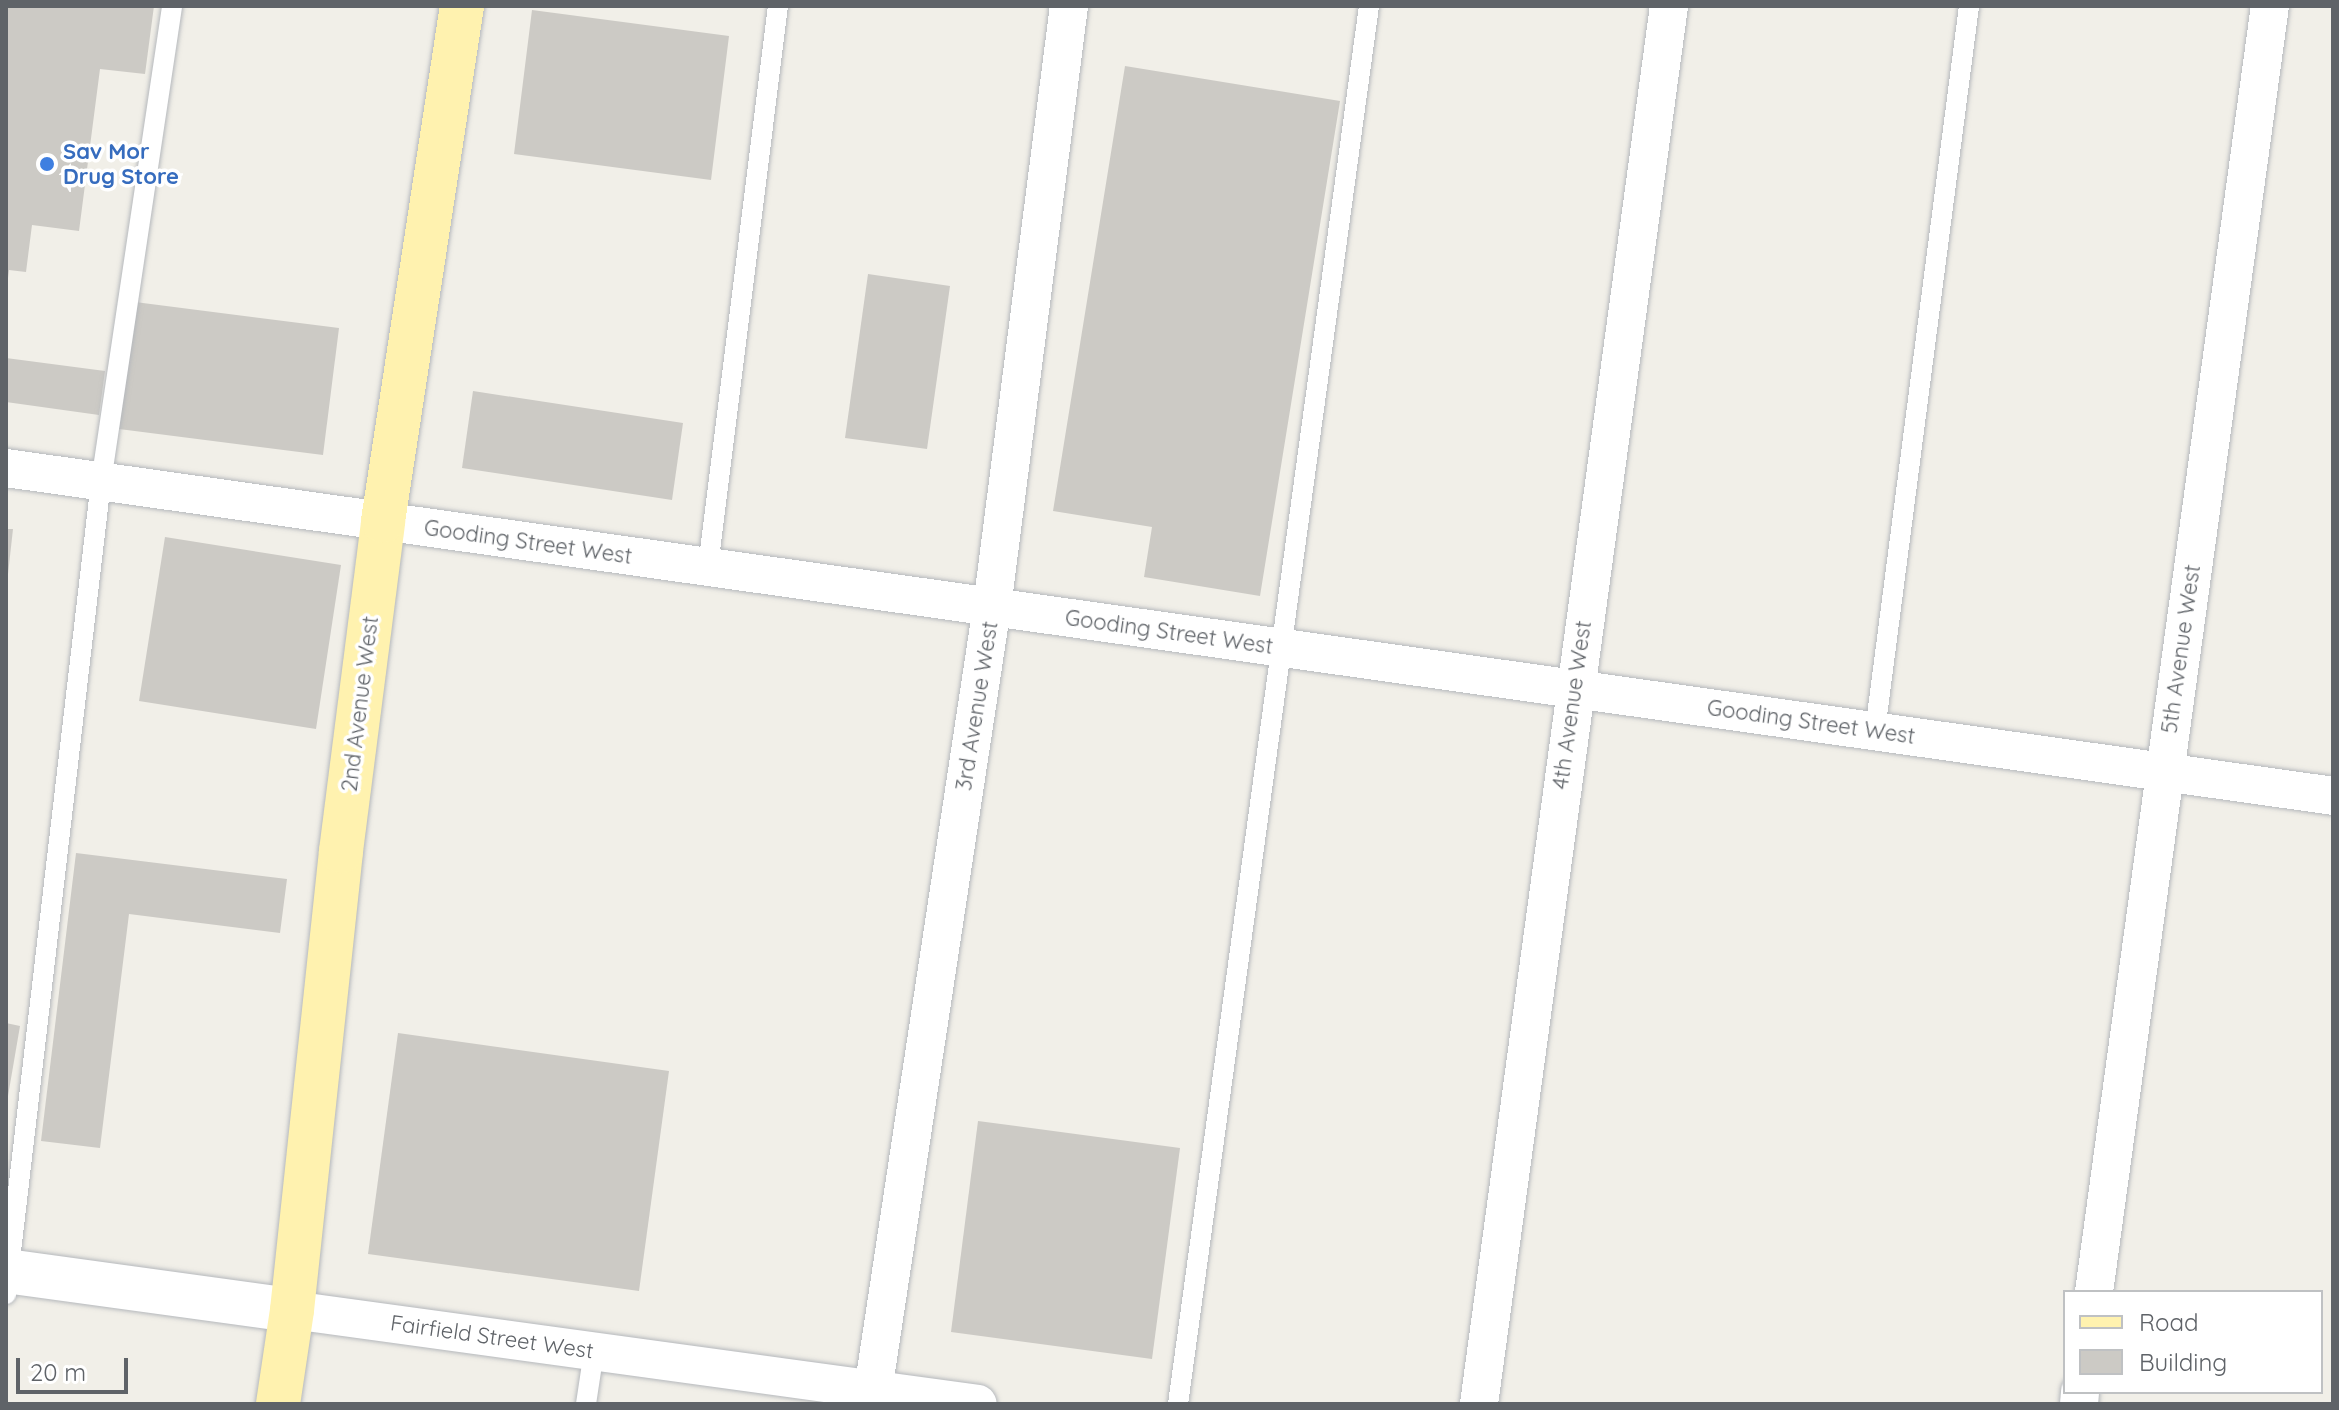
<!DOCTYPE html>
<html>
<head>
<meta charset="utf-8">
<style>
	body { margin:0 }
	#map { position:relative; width:2339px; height:1410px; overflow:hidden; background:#f1efe8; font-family:Quicksand,sans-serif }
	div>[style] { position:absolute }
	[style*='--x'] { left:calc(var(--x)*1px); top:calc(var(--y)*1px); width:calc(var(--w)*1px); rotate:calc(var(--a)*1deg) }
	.building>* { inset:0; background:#cccac5 }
	.roads { filter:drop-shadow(0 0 2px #b5b8bc) drop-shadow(0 0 2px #b5b8bc) }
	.service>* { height:20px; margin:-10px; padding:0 10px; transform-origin:10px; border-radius:10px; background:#fff }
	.minor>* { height:38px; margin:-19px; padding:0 19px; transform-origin:19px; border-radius:19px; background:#fff }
	.tertiary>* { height:44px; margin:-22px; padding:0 22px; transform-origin:22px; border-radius:22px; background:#fff }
	.primary>* { height:44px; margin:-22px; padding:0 22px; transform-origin:22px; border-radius:22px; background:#fff2af }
	.dots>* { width:22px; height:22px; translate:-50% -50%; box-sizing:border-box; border:4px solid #fff; border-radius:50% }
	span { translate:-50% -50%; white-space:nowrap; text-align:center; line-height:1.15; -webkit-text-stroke:7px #fff; paint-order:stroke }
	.shop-label { font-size:22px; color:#366cbe; font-weight:700 }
	.left { translate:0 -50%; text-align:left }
	.street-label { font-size:22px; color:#5f6368 }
	.frame { position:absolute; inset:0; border:8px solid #5f6368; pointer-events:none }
	.legend { position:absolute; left:2063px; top:1290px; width:260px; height:104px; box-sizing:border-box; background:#fff; border:2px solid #bfc1c3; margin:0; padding:10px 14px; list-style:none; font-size:24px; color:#5f6368 }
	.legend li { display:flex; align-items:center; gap:16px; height:40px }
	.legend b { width:40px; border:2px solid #bfc1c3 }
	.scale { position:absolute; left:16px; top:1358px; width:112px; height:36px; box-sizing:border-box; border:4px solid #5f6368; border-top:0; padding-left:10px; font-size:24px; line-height:28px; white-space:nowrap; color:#5f6368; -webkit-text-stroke:6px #fff; paint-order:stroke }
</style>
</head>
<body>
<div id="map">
	<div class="building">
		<div style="clip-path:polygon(6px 6px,154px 6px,145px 74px,100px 69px,79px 231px,32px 225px,26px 272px,9px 270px,8px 278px)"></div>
		<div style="clip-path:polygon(532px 10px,729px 36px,711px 180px,514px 154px)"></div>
		<div style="clip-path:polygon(1125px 66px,1340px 101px,1260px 596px,1144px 577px,1152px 527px,1053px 511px)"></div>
		<div style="clip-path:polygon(868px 274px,950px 286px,927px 449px,845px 438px)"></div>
		<div style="clip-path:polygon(135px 302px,339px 328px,323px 455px,119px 429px)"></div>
		<div style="clip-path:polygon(6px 358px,105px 371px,99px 415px,6px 402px)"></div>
		<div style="clip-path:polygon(473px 391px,683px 423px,672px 500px,462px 468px)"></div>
		<div style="clip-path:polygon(6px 529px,13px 529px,8px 574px,6px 573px)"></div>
		<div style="clip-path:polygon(165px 537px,341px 565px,316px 729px,139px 701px)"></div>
		<div style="clip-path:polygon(76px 853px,287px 879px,280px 933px,129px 914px,100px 1148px,41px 1141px)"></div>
		<div style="clip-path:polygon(6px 1023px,20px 1026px,8px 1096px,6px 1096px)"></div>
		<div style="clip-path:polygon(398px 1033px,669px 1071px,639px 1291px,368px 1254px)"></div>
		<div style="clip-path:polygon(978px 1121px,1180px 1148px,1152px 1359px,951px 1332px)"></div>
	</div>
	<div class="roads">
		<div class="service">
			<div style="--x:708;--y:567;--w:565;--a:-82.89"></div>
			<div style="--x:1875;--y:731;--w:731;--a:-82.61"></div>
			<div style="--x:6;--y:1294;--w:818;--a:-83.33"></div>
			<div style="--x:101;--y:482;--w:481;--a:-81.5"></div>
			<div style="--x:586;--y:1404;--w:54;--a:-81.4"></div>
			<div style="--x:1178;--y:1404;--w:1411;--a:-82.22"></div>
		</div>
		<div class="minor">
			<div style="--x:6;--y:468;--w:2350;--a:8.02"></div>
			<div style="--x:2094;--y:1292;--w:1298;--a:-82.21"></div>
			<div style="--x:292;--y:1310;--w:692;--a:7.8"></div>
			<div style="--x:871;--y:1404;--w:806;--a:-81.37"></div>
			<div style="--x:992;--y:607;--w:606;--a:-82.7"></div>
			<div style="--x:1479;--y:1404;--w:1411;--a:-82.26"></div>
			<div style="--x:2079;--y:1404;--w:12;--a:-85"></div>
		</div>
		<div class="tertiary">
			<div style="--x:6;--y:1271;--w:289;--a:7.8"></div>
		</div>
		<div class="primary">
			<div style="--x:278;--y:1404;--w:95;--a:-81.5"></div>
			<div style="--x:292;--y:1310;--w:462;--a:-83.9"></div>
			<div style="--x:341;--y:851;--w:333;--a:-82.7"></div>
			<div style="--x:383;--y:521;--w:521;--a:-81.28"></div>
		</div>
	</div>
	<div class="dots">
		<div style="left:47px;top:164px;background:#3f7fe0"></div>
	</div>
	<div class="shop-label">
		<span class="left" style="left:63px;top:164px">Sav Mor<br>Drug Store</span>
	</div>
	<div class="street-label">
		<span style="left:528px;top:542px;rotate:8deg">Gooding Street West</span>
		<span style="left:1169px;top:632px;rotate:8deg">Gooding Street West</span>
		<span style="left:2181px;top:649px;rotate:-82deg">5th Avenue West</span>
		<span style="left:360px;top:704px;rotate:-83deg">2nd Avenue West</span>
		<span style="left:1572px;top:705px;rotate:-82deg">4th Avenue West</span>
		<span style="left:977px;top:706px;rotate:-81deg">3rd Avenue West</span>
		<span style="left:1811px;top:722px;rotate:8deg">Gooding Street West</span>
		<span style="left:492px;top:1337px;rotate:8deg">Fairfield Street West</span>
	</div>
	<div class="frame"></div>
	<ul class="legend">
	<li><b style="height:10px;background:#fff2af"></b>Road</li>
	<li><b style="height:22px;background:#cccac5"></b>Building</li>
	</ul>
	<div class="scale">20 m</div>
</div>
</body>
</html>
